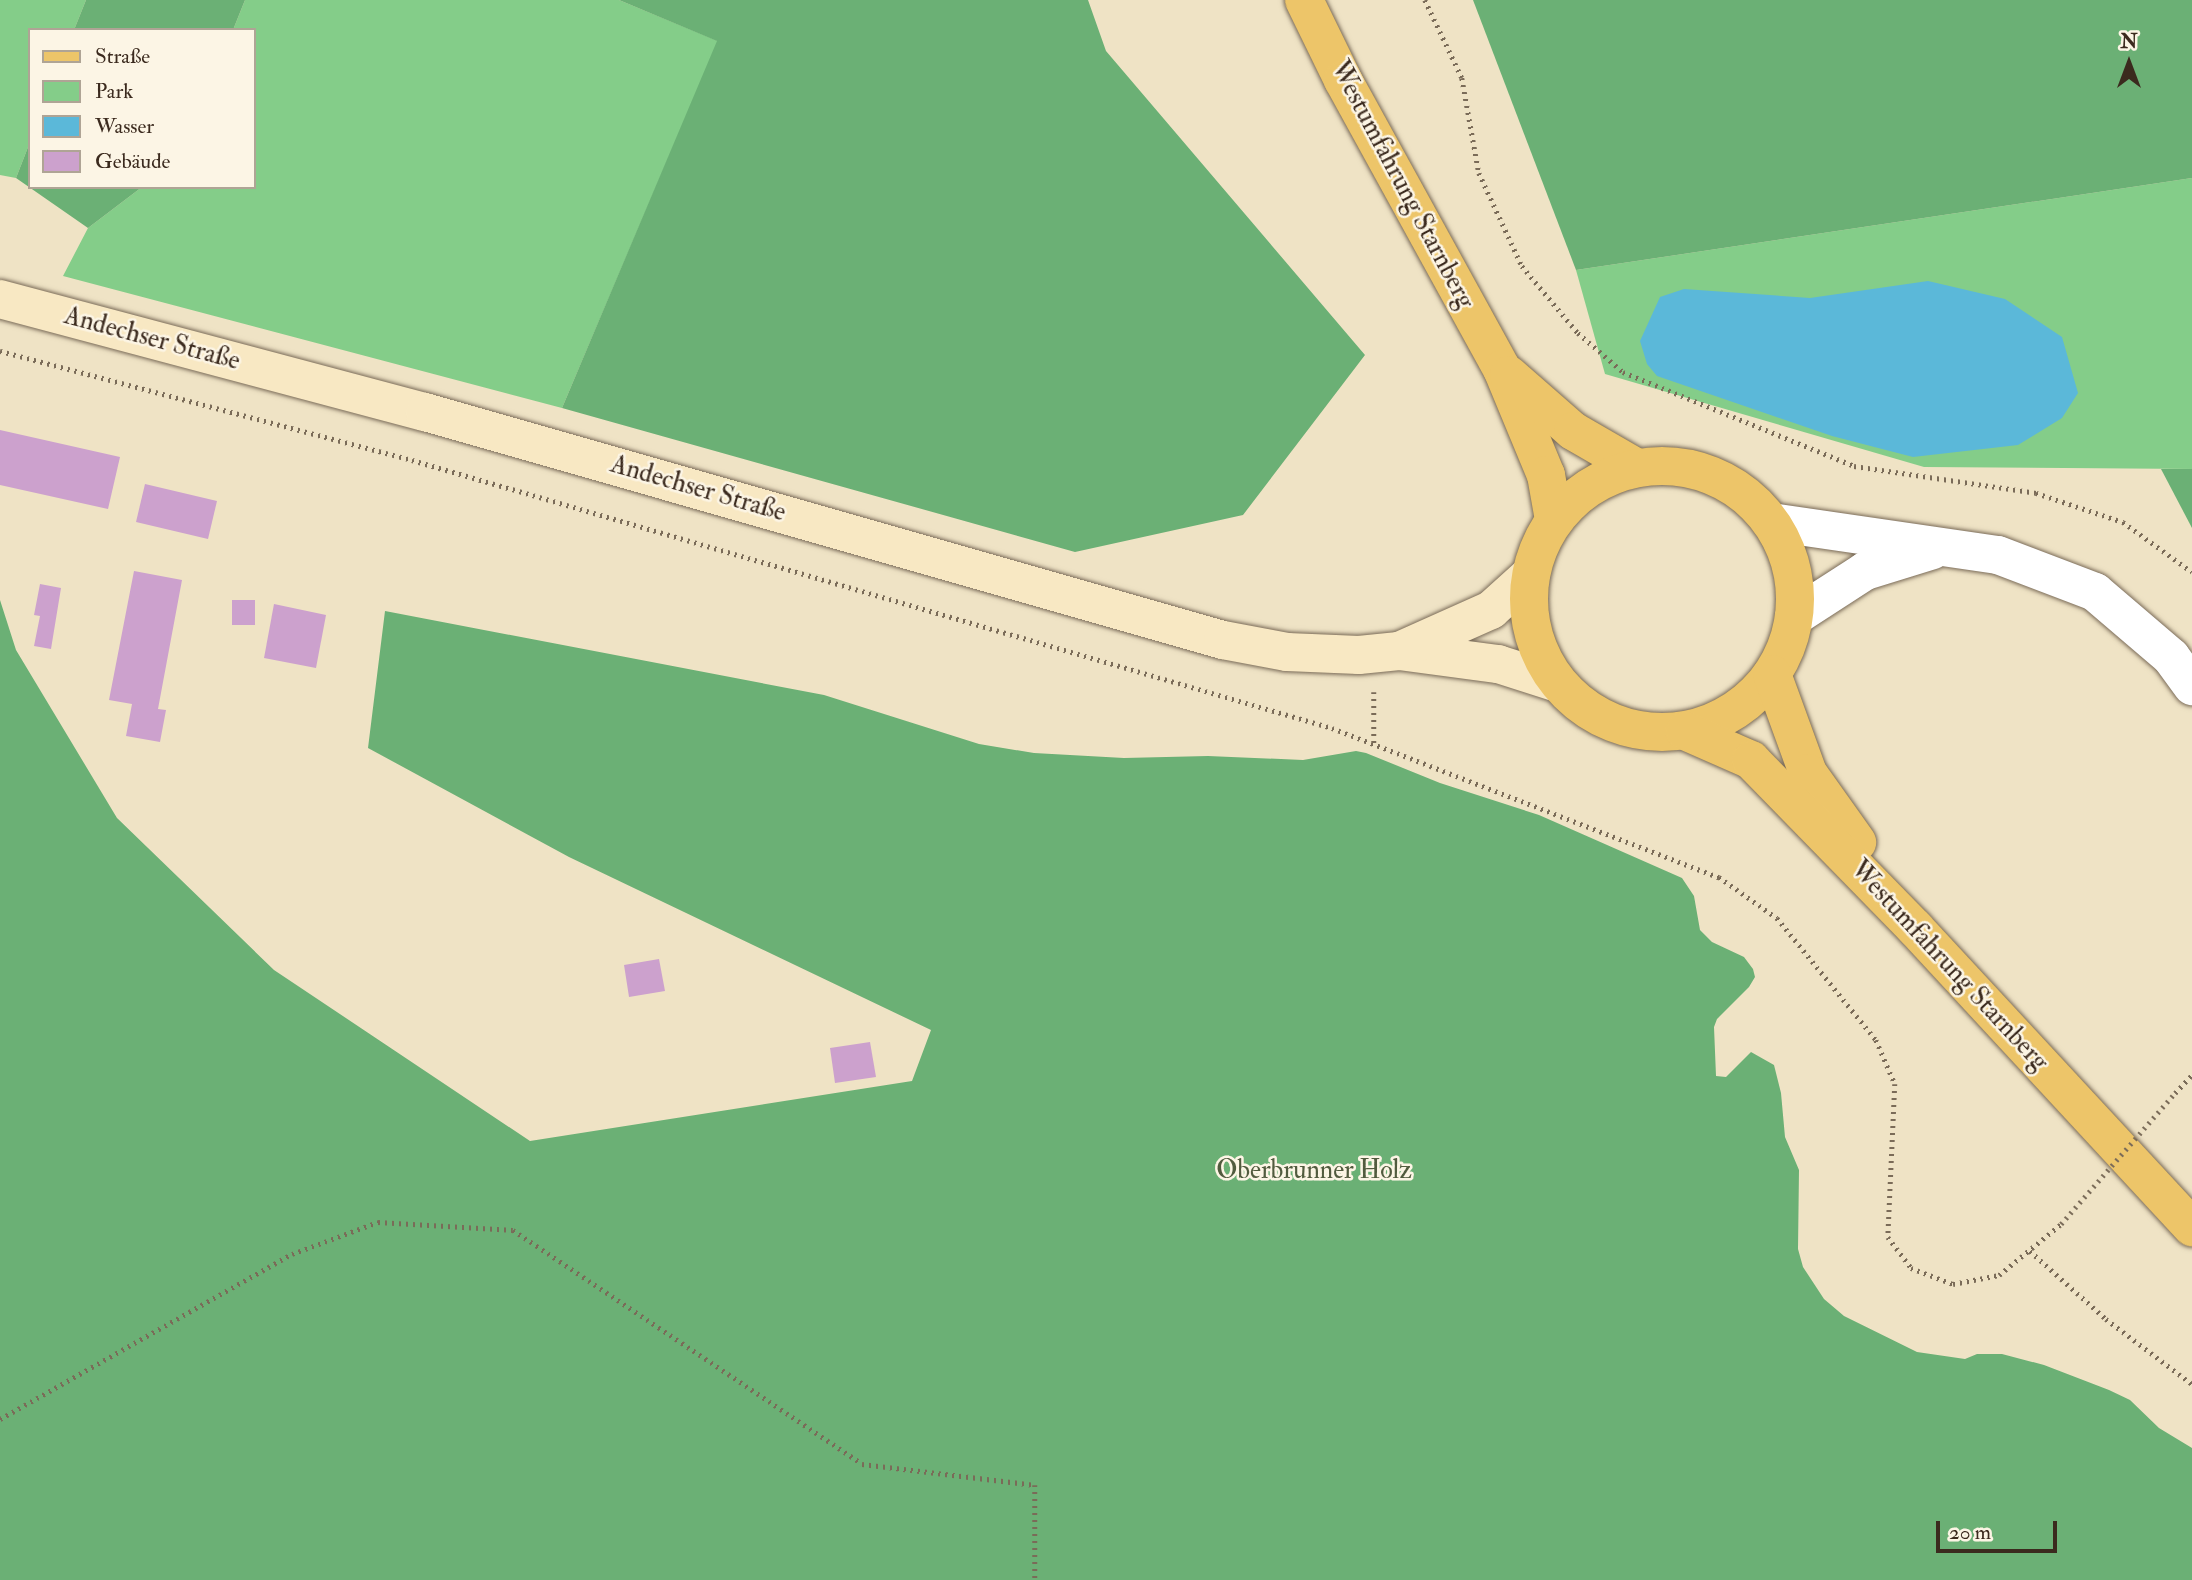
<!DOCTYPE html>
<html>
<head>
<meta charset="utf-8">
<style>
	body { margin:0 }
	#map { position:relative; width:2192px; height:1580px; overflow:hidden; background:#efe3c5; font-family:"IM FELL Double Pica",serif }
	div>[style] { position:absolute }
	[style*='--x'] { left:calc(var(--x)*1px); top:calc(var(--y)*1px); width:calc(var(--w)*1px); rotate:calc(var(--a)*1deg) }
	.green>* { inset:0; background:#84cd89 }
	.forest>* { inset:0; background:#6bb075 }
	.water>* { inset:0; background:#5bb8d9 }
	.building>* { inset:0; background:#cca1cd }
	.path>* { height:4.5px; margin-top:-2.25px; transform-origin:0; background:repeating-linear-gradient(90deg,#7a6b58 0 2px,transparent 0 7px) }
	.roads { filter:drop-shadow(0 0 2px #7a6b58) drop-shadow(0 0 2px #7a6b58) }
	.tertiary>* { height:38px; margin:-19px; padding:0 19px; transform-origin:19px; border-radius:19px; background:#fff }
	.secondary>* { height:38px; margin:-19px; padding:0 19px; transform-origin:19px; border-radius:19px; background:#f8e8c3 }
	.primary>* { height:38px; margin:-19px; padding:0 19px; transform-origin:19px; border-radius:19px; background:#edc569 }
	.primary>.ring { margin:-19px; padding:0; box-sizing:content-box; background:none; border:38px solid #edc569; border-radius:50% }
	.path-bridge>* { height:4.5px; margin-top:-2.25px; transform-origin:0; background:repeating-linear-gradient(90deg,#7a6b58 0 2px,transparent 0 7px) }
	span { translate:-50% -50%; white-space:nowrap; text-align:center; line-height:1.15; -webkit-text-stroke:5px #fcf5e5; paint-order:stroke }
	.street-label { font-size:26px; color:#3b2a1e }
	.park-label { font-size:26px; color:#515b3e }
	.legend { position:absolute; left:28px; top:28px; width:228px; height:161px; box-sizing:border-box; background:#fcf5e5; border:2px solid #afa495; margin:0; padding:9px 12px; list-style:none; font-size:21px; color:#3b2a1e }
	.legend li { display:flex; align-items:center; gap:14px; height:35px }
	.legend b { width:35px; border:2px solid #afa495 }
	.north { position:absolute; left:2094px; top:28px; width:70px; height:70px; -webkit-text-stroke:5px #fcf5e5; paint-order:stroke; rotate:0deg; font-size:19px; font-weight:700; line-height:28px; text-align:center; color:#3b2a1e }
	.north::after { content:''; display:block; margin:auto; width:24px; height:32px; background:#3b2a1e; clip-path:polygon(50% 0,100% 100%,50% 72%,0 100%) }
	.scale { position:absolute; left:1936px; top:1521px; width:121px; height:32px; box-sizing:border-box; border:4px solid #3b2a1e; border-top:0; padding-left:9px; font-size:21px; line-height:24px; white-space:nowrap; color:#3b2a1e; -webkit-text-stroke:5px #fcf5e5; paint-order:stroke }
</style>
</head>
<body>
<div id="map">
	<div class="green">
		<div style="clip-path:polygon(0 0,86px 0,74px 30px,30px 30px,30px 142px,16px 178px,0 175px)"></div>
		<div style="clip-path:polygon(245px 0,619px 0,718px 41px,562px 408px,63px 276px,88px 228px,142px 187px,254px 187px,254px 30px,233px 30px)"></div>
		<div style="clip-path:polygon(2192px 178px,2192px 469px,1924px 467px,1605px 374px,1576px 270px)"></div>
	</div>
	<div class="forest">
		<div style="clip-path:polygon(86px 0,245px 0,233px 30px,74px 30px)"></div>
		<div style="clip-path:polygon(619px 0,1088px 0,1106px 51px,1365px 355px,1243px 515px,1075px 552px,562px 408px,717px 41px)"></div>
		<div style="clip-path:polygon(1473px 0,2192px 0,2192px 178px,1576px 270px)"></div>
		<div style="clip-path:polygon(30px 142px,30px 187px,142px 187px,88px 228px,16px 178px)"></div>
		<div style="clip-path:polygon(2161px 469px,2192px 469px,2192px 528px)"></div>
		<div style="clip-path:polygon(0 600px,16px 650px,117px 818px,274px 970px,530px 1141px,912px 1081px,931px 1030px,569px 857px,368px 748px,385px 611px,824px 695px,979px 744px,1034px 753px,1124px 758px,1208px 756px,1303px 760px,1356px 751px,1366px 753px,1440px 783px,1539px 815px,1682px 878px,1694px 896px,1700px 930px,1712px 942px,1744px 957px,1753px 969px,1755px 977px,1749px 987px,1717px 1019px,1714px 1027px,1716px 1076px,1726px 1077px,1751px 1052px,1774px 1065px,1781px 1093px,1785px 1137px,1799px 1170px,1798px 1249px,1803px 1267px,1824px 1299px,1844px 1316px,1917px 1352px,1965px 1359px,1977px 1354px,2002px 1354px,2044px 1365px,2109px 1390px,2130px 1400px,2159px 1428px,2192px 1448px,2192px 1580px,0 1580px)"></div>
	</div>
	<div class="water">
		<div style="clip-path:polygon(1928px 281px,2005px 299px,2062px 337px,2078px 393px,2062px 418px,2018px 445px,1913px 457px,1832px 436px,1657px 376px,1647px 364px,1640px 341px,1660px 297px,1684px 289px,1810px 298px)"></div>
	</div>
	<div class="building">
		<div style="clip-path:polygon(0 430px,120px 457px,108px 509px,0 485px)"></div>
		<div style="clip-path:polygon(145px 484px,217px 501px,208px 539px,136px 522px)"></div>
		<div style="clip-path:polygon(134px 571px,182px 580px,158px 709px,166px 710px,160px 742px,126px 736px,132px 704px,109px 700px)"></div>
		<div style="clip-path:polygon(40px 584px,61px 588px,51px 649px,34px 646px,40px 616px,34px 615px)"></div>
		<div style="clip-path:polygon(232px 600px,255px 600px,255px 625px,232px 625px)"></div>
		<div style="clip-path:polygon(274px 604px,326px 615px,316px 668px,264px 658px)"></div>
		<div style="clip-path:polygon(659px 959px,665px 991px,629px 997px,624px 965px)"></div>
		<div style="clip-path:polygon(870px 1042px,876px 1077px,835px 1083px,830px 1048px)"></div>
	</div>
	<div class="path">
		<div style="--x:1425;--y:0;--w:86;--a:64.6"></div>
		<div style="--x:1462;--y:78;--w:97;--a:79.9"></div>
		<div style="--x:1479;--y:173;--w:102;--a:65.2"></div>
		<div style="--x:1522;--y:266;--w:87;--a:50.1"></div>
		<div style="--x:1578;--y:333;--w:60;--a:40.9"></div>
		<div style="--x:1623;--y:372;--w:249;--a:22.1"></div>
		<div style="--x:1854;--y:466;--w:184;--a:8.4"></div>
		<div style="--x:2036;--y:493;--w:92;--a:18.4"></div>
		<div style="--x:2123;--y:522;--w:85;--a:35.9"></div>
		<div style="--x:0;--y:351;--w:426;--a:14.8"></div>
		<div style="--x:412;--y:460;--w:958;--a:16.24"></div>
		<div style="--x:1332;--y:728;--w:415;--a:21.1"></div>
		<div style="--x:1719;--y:877;--w:71;--a:35.3"></div>
		<div style="--x:1777;--y:918;--w:157;--a:50.9"></div>
		<div style="--x:1876;--y:1040;--w:48;--a:66.6"></div>
		<div style="--x:1895;--y:1084;--w:153;--a:92.6"></div>
		<div style="--x:1888;--y:1237;--w:39;--a:53"></div>
		<div style="--x:1911;--y:1268;--w:45;--a:20.9"></div>
		<div style="--x:1953;--y:1284;--w:47;--a:-11.1"></div>
		<div style="--x:1999;--y:1275;--w:80;--a:-39.4"></div>
		<div style="--x:1374;--y:692;--w:52;--a:90"></div>
		<div style="--x:2175;--y:1093;--w:25;--a:-47"></div>
		<div style="--x:2030;--y:1251;--w:102;--a:41.8"></div>
		<div style="--x:2106;--y:1319;--w:108;--a:37.1"></div>
		<div style="--x:0;--y:1419;--w:335;--a:-29.5"></div>
		<div style="--x:292;--y:1254;--w:92;--a:-20.4"></div>
		<div style="--x:378;--y:1222;--w:135;--a:3.4"></div>
		<div style="--x:513;--y:1230;--w:420;--a:33.8"></div>
		<div style="--x:862;--y:1464;--w:174;--a:6.9"></div>
		<div style="--x:1035;--y:1485;--w:95;--a:90"></div>
	</div>
	<div class="roads">
		<div class="tertiary">
			<div style="--x:1771;--y:522;--w:229;--a:8.3"></div>
			<div style="--x:1998;--y:555;--w:104;--a:20.9"></div>
			<div style="--x:2095;--y:592;--w:100;--a:40.5"></div>
			<div style="--x:2171;--y:657;--w:36;--a:54"></div>
			<div style="--x:1794;--y:617;--w:85;--a:-32.9"></div>
			<div style="--x:1865;--y:571;--w:71;--a:-17.2"></div>
		</div>
		<div class="secondary">
			<div style="--x:0;--y:299;--w:440;--a:14.9"></div>
			<div style="--x:425;--y:412;--w:830;--a:15.95"></div>
			<div style="--x:1223;--y:640;--w:65;--a:10.6"></div>
			<div style="--x:1287;--y:652;--w:72;--a:2.4"></div>
			<div style="--x:1359;--y:655;--w:40;--a:-5.7"></div>
			<div style="--x:1399;--y:651;--w:100;--a:7.5"></div>
			<div style="--x:1498;--y:664;--w:63;--a:17.6"></div>
			<div style="--x:1399;--y:651;--w:101;--a:-24"></div>
			<div style="--x:1491;--y:610;--w:54;--a:-42"></div>
		</div>
		<div class="primary">
			<div style="--x:1304;--y:0;--w:89;--a:64"></div>
			<div style="--x:1343;--y:80;--w:330;--a:61.2"></div>
			<div style="--x:1502;--y:369;--w:115;--a:67.5"></div>
			<div style="--x:1546;--y:475;--w:46;--a:79.9"></div>
			<div style="--x:1509;--y:375;--w:85;--a:41.2"></div>
			<div style="--x:1573;--y:431;--w:74;--a:30"></div>
			<div class="ring" style="left:1529px;top:466px;width:228px;height:228px"></div>
			<div style="--x:1772;--y:674;--w:105;--a:70"></div>
			<div style="--x:1808;--y:773;--w:85;--a:54.6"></div>
			<div style="--x:1685;--y:731;--w:72;--a:23.7"></div>
			<div style="--x:1751;--y:760;--w:235;--a:45.7"></div>
			<div style="--x:1915;--y:928;--w:408;--a:47.2"></div>
		</div>
	</div>
	<div class="path-bridge">
		<div style="--x:2061;--y:1224;--w:174;--a:-49"></div>
	</div>
	<div class="street-label">
		<span style="left:1402px;top:185px;rotate:62deg">Westumfahrung Starnberg</span>
		<span style="left:152px;top:339px;rotate:15deg">Andechser Straße</span>
		<span style="left:698px;top:489px;rotate:16deg">Andechser Straße</span>
		<span style="left:1949px;top:966px;rotate:47deg">Westumfahrung Starnberg</span>
	</div>
	<div class="park-label">
		<span style="left:1314px;top:1171px">Oberbrunner Holz</span>
	</div>
	<ul class="legend">
	<li><b style="height:9px;background:#edc569"></b>Straße</li>
	<li><b style="height:19px;background:#84cd89"></b>Park</li>
	<li><b style="height:19px;background:#5bb8d9"></b>Wasser</li>
	<li><b style="height:19px;background:#cca1cd"></b>Gebäude</li>
	</ul>
	<div class="north">N</div>
	<div class="scale">20 m</div>
</div>
</body>
</html>
